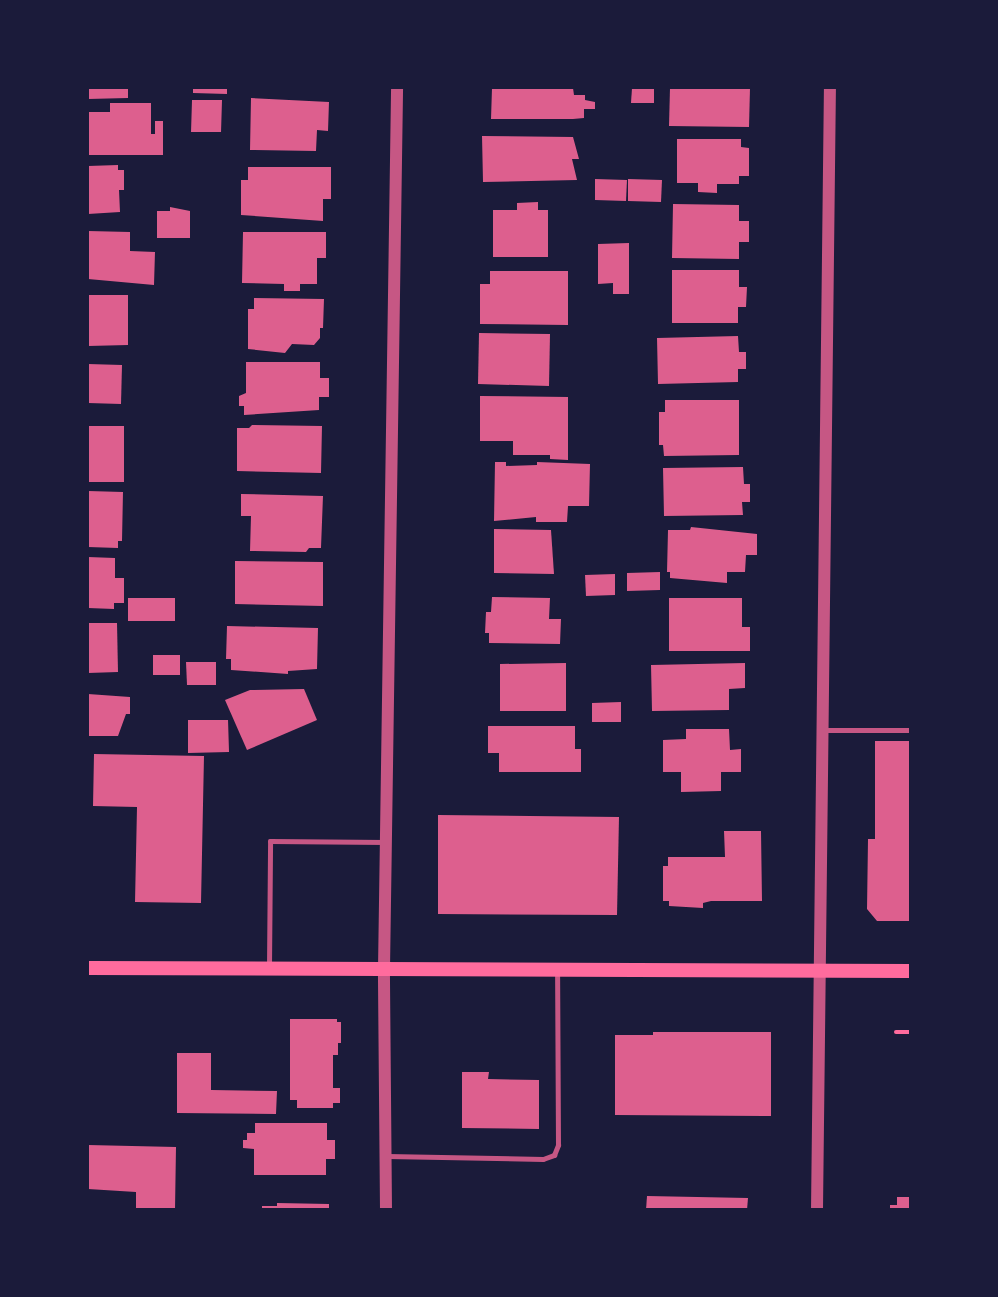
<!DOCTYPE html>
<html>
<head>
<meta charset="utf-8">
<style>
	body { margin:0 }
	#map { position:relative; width:998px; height:1297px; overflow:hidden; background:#1b1b3a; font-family:"Fira Sans",sans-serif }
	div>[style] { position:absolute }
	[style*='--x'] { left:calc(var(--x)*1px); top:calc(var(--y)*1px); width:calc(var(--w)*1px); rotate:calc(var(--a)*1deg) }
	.building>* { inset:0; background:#dd5f8e }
	.path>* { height:4.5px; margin:-2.25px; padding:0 2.25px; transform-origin:2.25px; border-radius:2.25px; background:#ff6b9d }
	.service>* { height:5px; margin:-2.5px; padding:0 2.5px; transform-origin:2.5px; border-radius:2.5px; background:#c65784 }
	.tertiary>* { height:12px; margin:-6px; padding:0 6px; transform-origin:6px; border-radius:6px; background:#c65784 }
	.secondary>* { height:14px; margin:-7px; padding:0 7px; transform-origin:7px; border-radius:7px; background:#ff6b9d }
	span { translate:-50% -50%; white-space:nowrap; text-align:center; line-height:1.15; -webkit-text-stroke:6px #1b1b3a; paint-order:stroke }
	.frame { position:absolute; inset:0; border:89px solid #1b1b3a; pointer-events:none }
</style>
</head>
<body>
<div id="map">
	<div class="building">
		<div style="clip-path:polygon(88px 88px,128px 88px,128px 98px,88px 99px)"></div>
		<div style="clip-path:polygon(193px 88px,227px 88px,227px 94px,193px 93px)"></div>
		<div style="clip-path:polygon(492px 88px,573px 88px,574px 95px,585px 95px,585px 100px,595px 102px,595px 109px,584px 109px,584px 118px,573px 119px,491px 119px)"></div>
		<div style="clip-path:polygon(632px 88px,654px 88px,654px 103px,631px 103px)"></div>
		<div style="clip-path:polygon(670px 88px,750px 88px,749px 127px,669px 126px)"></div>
		<div style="clip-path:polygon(251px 98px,329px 102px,328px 131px,317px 130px,316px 151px,250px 150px)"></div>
		<div style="clip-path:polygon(192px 100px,222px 100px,221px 132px,191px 132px)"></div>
		<div style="clip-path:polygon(110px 103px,151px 103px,151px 134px,155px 134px,155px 121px,163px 121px,163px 155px,88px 155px,88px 112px,110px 112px)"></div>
		<div style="clip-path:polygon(482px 136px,573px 137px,579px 159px,572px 159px,577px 180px,483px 182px)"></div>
		<div style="clip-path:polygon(677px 139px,741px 139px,741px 147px,749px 148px,749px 176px,739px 176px,739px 184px,717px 184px,717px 193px,698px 192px,698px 183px,677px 183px)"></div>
		<div style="clip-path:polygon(118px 165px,118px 170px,124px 170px,124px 190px,119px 190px,120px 212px,88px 214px,88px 166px)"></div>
		<div style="clip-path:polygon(248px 167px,331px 167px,331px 199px,323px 199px,323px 221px,241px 215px,241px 180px,248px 180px)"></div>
		<div style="clip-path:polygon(595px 179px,627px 180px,626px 201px,595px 200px)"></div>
		<div style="clip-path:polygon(628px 179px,662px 180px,661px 202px,628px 201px)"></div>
		<div style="clip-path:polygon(538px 202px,538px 210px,548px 210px,548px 257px,493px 257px,493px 210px,517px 210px,517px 203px)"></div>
		<div style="clip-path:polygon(673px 204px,739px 205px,739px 221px,749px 221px,749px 242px,739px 242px,739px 259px,672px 258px)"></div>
		<div style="clip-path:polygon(170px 207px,190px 211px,190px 238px,157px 238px,157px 211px,170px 211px)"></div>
		<div style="clip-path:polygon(88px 231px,130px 232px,130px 251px,155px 252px,154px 285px,88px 279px)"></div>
		<div style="clip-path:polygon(243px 232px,326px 232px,326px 258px,317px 258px,317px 284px,300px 284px,300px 291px,284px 291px,284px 284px,242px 283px)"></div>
		<div style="clip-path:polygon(629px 243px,629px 294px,613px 294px,613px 283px,598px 284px,598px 244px)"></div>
		<div style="clip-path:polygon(672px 270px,739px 270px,739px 287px,747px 287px,746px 307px,738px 307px,738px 323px,672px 323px)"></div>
		<div style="clip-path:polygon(490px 271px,568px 271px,568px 325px,480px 324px,480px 284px,490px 284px)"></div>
		<div style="clip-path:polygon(88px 295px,128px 295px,128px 345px,88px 346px)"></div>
		<div style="clip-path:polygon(254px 298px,324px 299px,323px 328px,320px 328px,320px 338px,314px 345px,292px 344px,285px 353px,248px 349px,248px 309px,254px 309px)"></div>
		<div style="clip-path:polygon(479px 333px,550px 334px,549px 386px,478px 384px)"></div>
		<div style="clip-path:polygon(738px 336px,739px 352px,746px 352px,746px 369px,738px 369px,738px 382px,658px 384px,657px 338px)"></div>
		<div style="clip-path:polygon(246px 362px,320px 362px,320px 378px,329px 378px,329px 397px,319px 397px,319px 410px,244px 415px,244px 406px,239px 406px,239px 396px,246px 393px)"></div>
		<div style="clip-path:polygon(88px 364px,122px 365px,121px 404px,88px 403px)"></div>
		<div style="clip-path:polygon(480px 396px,568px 397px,568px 460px,550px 459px,550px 455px,513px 455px,513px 441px,480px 441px)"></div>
		<div style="clip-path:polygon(665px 400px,739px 400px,739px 455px,664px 456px,663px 445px,659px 445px,659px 412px,665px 412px)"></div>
		<div style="clip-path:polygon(252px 425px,322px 426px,321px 473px,237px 471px,237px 428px,249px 428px)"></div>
		<div style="clip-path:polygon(88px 426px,124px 426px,124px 482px,88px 482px)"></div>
		<div style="clip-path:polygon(495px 462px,506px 462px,506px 466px,537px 465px,537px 462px,590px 464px,589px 506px,568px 506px,567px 522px,536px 522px,536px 517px,494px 521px)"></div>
		<div style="clip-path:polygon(743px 467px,744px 484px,750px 484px,750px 502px,742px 502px,743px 515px,664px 516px,663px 468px)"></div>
		<div style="clip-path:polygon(88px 491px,123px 492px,122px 541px,118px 541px,118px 548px,88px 547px)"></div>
		<div style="clip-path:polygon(241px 494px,323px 496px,321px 548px,309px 548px,306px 552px,250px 551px,251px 516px,241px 516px)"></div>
		<div style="clip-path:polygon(691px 527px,757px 534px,757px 555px,746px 555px,745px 572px,727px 572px,727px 583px,670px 578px,670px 572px,667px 572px,668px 530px,690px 530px)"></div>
		<div style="clip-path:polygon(494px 529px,551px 530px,554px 574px,494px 573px)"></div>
		<div style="clip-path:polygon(88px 557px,115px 558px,115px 578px,124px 578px,124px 603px,114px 603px,114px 609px,88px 608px)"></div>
		<div style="clip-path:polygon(235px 561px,323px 562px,323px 606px,235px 604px)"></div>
		<div style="clip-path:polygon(660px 572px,660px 590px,627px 591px,627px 573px)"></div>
		<div style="clip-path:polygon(615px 574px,615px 595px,586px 596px,585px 575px)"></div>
		<div style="clip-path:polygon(492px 597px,550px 598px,549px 619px,561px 619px,560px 644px,489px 643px,489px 633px,485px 633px,486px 612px,491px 612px)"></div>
		<div style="clip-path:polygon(128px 598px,175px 598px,175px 621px,128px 621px)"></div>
		<div style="clip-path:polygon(669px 598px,742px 598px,742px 627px,750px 627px,750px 651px,669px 651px)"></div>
		<div style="clip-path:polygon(88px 623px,117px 623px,118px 672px,88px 673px)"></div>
		<div style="clip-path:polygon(227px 626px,318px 628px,317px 669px,288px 671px,288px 674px,231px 670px,231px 659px,226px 659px)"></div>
		<div style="clip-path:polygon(153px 655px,180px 655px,180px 675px,153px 675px)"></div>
		<div style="clip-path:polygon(186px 662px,216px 662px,216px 685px,187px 685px)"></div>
		<div style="clip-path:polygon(566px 663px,566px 711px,500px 711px,500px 664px)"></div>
		<div style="clip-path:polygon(745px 663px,745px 688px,729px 689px,729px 710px,652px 711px,651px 665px)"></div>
		<div style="clip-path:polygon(304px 689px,317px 720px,247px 750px,225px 700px,250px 690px)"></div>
		<div style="clip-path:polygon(88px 694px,130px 697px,130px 714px,126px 714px,118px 736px,88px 736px)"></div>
		<div style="clip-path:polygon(621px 702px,621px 722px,592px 722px,592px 703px)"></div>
		<div style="clip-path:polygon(188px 720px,228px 720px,229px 752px,188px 753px)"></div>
		<div style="clip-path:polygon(488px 726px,575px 726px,575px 749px,581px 749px,581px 772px,499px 772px,499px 753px,488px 753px)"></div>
		<div style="clip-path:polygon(686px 729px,729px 729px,730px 750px,741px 749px,741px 772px,721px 772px,721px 791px,681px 792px,681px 772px,663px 772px,663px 740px,686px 739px)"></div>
		<div style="clip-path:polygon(875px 741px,911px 741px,911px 921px,877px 921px,867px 909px,868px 839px,875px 839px)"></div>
		<div style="clip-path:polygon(94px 754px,204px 756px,201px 903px,135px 902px,137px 807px,93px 806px)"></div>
		<div style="clip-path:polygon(438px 815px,619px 817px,617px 915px,438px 914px)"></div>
		<div style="clip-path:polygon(724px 831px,761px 831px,762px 901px,711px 901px,703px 903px,703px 908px,669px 906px,669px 901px,663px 901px,663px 866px,668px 866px,668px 857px,725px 857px)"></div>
		<div style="clip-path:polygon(290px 1019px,337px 1019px,337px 1022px,341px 1022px,341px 1043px,338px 1043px,338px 1055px,333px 1055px,333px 1088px,340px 1088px,340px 1103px,333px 1103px,333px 1108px,297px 1108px,297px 1100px,290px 1100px)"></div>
		<div style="clip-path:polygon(653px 1032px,771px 1032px,771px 1116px,615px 1115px,615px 1035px,653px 1035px)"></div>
		<div style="clip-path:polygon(177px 1053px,211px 1053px,211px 1090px,277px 1091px,276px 1114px,177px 1113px)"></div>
		<div style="clip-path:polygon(462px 1072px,489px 1072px,488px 1079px,539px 1080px,539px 1129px,462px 1128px)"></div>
		<div style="clip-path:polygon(255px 1123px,327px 1123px,327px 1140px,335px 1140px,335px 1159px,326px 1159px,326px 1175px,254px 1175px,254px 1149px,243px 1148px,243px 1140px,247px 1140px,247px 1133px,255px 1133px)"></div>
		<div style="clip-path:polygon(88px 1145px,176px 1147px,175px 1210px,136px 1210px,136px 1192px,88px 1189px)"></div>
		<div style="clip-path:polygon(647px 1196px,748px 1198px,747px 1210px,646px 1210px)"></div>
		<div style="clip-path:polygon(897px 1197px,911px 1197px,911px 1210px,890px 1210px,890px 1205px,897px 1205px)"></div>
		<div style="clip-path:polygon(277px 1203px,329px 1204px,329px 1210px,262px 1210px,262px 1206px,277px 1206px)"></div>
	</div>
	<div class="path">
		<div style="--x:896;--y:1032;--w:15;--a:0"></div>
	</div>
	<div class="service">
		<div style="--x:823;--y:730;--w:88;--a:0"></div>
		<div style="--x:269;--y:966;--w:125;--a:-89.5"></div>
		<div style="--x:270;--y:841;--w:116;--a:0.5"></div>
		<div style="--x:387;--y:1156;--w:156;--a:1.1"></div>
		<div style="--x:543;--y:1159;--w:12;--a:-20"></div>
		<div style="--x:554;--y:1155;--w:11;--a:-68"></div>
		<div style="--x:558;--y:1145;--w:172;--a:-90.3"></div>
	</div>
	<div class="tertiary">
		<div style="--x:386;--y:1210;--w:241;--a:-90.5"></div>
		<div style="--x:384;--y:969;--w:881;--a:-89.15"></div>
		<div style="--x:817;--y:1210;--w:1122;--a:-89.34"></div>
	</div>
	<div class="secondary">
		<div style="--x:88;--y:968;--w:823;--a:0.21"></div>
	</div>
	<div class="frame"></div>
</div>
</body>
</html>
